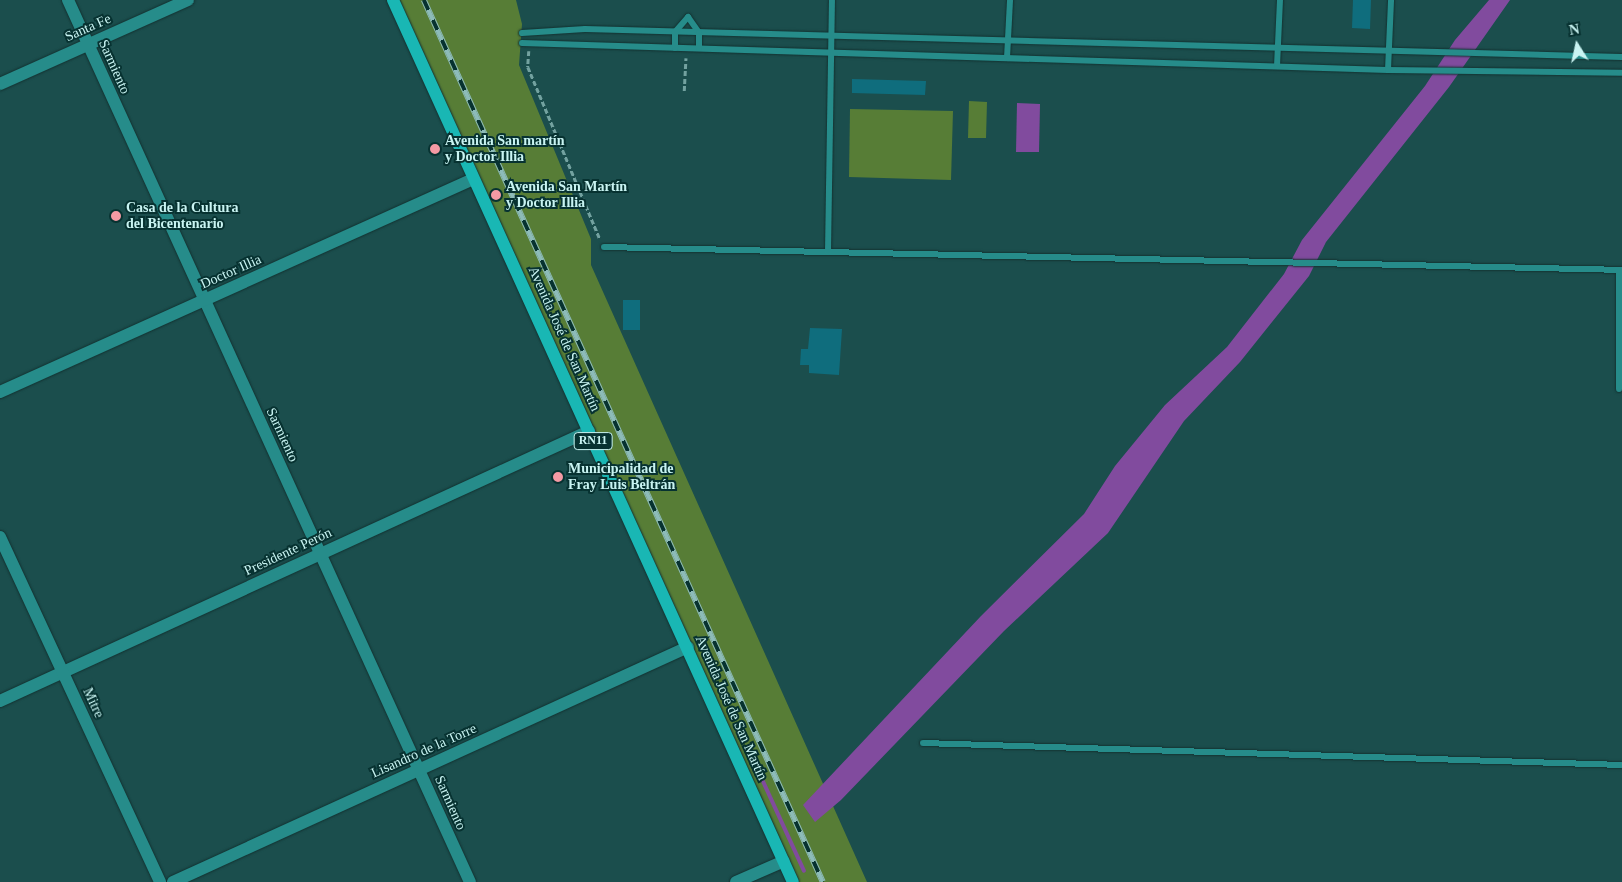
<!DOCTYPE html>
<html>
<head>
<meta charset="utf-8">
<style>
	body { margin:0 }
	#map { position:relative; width:1622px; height:882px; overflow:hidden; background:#1b4e4d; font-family:"Times New Roman",serif }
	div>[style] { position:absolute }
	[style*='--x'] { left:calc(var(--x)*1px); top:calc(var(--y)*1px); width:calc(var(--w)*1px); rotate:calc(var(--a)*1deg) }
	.green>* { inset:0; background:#577d36 }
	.water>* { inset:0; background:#814b9e }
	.stream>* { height:4px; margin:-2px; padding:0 2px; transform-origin:2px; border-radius:2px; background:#814b9e }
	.building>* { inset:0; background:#0f6d7d }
	.path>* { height:2.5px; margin-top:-1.25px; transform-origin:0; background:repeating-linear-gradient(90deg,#73a2a0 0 5px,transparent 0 7.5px) }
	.roads { filter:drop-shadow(0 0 1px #133130) drop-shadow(0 0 1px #133130) }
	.lane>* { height:6px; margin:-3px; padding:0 3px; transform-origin:3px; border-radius:3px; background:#268c8a }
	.street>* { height:12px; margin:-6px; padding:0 6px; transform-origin:6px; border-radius:6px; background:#268c8a }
	.secondary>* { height:12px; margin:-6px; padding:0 6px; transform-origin:6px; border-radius:6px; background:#268c8a }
	.primary>* { height:12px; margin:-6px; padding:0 6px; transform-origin:6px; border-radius:6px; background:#19b7b4 }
	.rail>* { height:5.5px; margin-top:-2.75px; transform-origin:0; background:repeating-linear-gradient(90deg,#073231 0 11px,#8dbbb9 0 22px); box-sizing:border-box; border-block:1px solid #8dbbb9 }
	.dots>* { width:14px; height:14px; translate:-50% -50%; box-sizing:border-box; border:2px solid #073231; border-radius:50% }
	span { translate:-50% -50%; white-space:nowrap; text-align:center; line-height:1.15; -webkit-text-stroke:4px #073231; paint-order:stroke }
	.shield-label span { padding:1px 4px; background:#073231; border:1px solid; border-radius:4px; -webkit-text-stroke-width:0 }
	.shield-label { font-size:12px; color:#c9f4f2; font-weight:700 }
	.street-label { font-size:14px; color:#c9f4f2 }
	.poi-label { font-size:14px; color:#c9f4f2; font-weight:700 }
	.left { translate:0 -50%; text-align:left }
	.north { position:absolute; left:1552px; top:20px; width:50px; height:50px; -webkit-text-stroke:4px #073231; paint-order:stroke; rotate:350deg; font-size:14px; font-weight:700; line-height:20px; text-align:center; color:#c9f4f2 }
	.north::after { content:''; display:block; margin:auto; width:18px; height:22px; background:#c9f4f2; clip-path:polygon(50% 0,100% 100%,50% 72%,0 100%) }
</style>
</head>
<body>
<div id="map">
	<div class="green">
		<div style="clip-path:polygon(393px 0,516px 0,522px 24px,519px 65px,591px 239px,591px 265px,867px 882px,793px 882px)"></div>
		<div style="clip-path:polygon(969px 101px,987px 102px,986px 138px,968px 138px)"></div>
		<div style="clip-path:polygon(850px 109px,953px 111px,951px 180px,849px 177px)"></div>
	</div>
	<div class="water">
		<div style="clip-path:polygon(1489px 0,1510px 0,1449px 87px,1326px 242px,1309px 276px,1240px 362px,1184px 421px,1108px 533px,1004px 631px,841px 800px,815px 822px,803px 805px,981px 616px,1084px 514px,1115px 466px,1165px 405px,1227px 347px,1284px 274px,1302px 240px,1425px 86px,1455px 40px)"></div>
		<div style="clip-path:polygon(1017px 103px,1040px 104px,1039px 152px,1016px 152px)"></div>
	</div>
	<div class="stream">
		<div style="--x:761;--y:777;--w:103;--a:65.4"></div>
	</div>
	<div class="building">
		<div style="clip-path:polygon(1353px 0,1371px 0,1370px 29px,1352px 28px)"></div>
		<div style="clip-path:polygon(852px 79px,926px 81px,925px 95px,852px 93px)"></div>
		<div style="clip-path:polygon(623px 300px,640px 300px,640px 330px,623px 330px)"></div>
		<div style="clip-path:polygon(810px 328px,842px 329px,839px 375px,809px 373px,809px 365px,800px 365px,801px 349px,808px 349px)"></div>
	</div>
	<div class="path">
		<div style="--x:529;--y:51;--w:16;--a:94"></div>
		<div style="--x:528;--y:67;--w:186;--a:67.3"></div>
		<div style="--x:684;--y:91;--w:33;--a:-87"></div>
	</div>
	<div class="roads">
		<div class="lane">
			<div style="--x:522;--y:33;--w:63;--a:-3.6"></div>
			<div style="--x:585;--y:29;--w:1037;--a:1.55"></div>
			<div style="--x:522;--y:43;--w:866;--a:1.79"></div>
			<div style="--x:1388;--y:70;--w:234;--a:0.7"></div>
			<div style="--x:675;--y:48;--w:16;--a:-90"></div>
			<div style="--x:675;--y:32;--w:20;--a:-49"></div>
			<div style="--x:688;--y:17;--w:19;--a:55"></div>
			<div style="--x:699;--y:33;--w:15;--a:90"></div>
			<div style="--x:1007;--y:58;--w:58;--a:-87"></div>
			<div style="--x:1277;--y:66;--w:66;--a:-87.4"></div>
			<div style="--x:1388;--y:70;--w:70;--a:-87.5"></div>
			<div style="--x:604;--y:247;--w:1018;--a:1.29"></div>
			<div style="--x:828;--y:252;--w:252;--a:-89.1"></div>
			<div style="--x:1619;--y:389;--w:119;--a:-90"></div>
			<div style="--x:923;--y:743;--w:699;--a:1.8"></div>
		</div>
		<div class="street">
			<div style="--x:68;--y:0;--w:969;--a:65.5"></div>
			<div style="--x:0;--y:84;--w:206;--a:-24.1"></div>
			<div style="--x:0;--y:392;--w:519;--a:-24.24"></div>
			<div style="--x:0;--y:701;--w:648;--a:-24.63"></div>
			<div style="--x:173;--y:882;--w:566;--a:-24.53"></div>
			<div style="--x:736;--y:882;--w:52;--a:-23.6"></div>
		</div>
		<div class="secondary">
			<div style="--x:0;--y:537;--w:380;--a:65.1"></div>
		</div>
		<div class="primary">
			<div style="--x:393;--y:0;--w:968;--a:65.61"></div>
		</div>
	</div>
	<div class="rail">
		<div style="--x:424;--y:0;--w:968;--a:65.66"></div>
	</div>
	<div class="dots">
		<div style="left:435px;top:149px;background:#f49aa4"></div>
		<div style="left:496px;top:195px;background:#f49aa4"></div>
		<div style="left:116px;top:216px;background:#f49aa4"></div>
		<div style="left:558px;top:477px;background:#f49aa4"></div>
	</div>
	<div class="shield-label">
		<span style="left:593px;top:441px">RN11</span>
	</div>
	<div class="street-label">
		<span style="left:88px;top:28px;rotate:-24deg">Santa Fe</span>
		<span style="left:114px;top:67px;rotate:66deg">Sarmiento</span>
		<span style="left:231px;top:272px;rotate:-24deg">Doctor Illia</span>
		<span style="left:564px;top:339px;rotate:66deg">Avenida José de San Martín</span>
		<span style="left:282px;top:435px;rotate:65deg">Sarmiento</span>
		<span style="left:288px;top:552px;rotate:-25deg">Presidente Perón</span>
		<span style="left:93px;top:703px;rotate:65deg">Mitre</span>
		<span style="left:731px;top:708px;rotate:66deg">Avenida José de San Martín</span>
		<span style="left:424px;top:751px;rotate:-24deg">Lisandro de la Torre</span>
		<span style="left:450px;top:803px;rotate:66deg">Sarmiento</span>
	</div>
	<div class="poi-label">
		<span class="left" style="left:445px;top:149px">Avenida San martín<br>y Doctor Illia</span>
		<span class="left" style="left:506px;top:195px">Avenida San Martín<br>y Doctor Illia</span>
		<span class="left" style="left:126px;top:216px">Casa de la Cultura<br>del Bicentenario</span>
		<span class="left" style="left:568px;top:477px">Municipalidad de<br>Fray Luis Beltrán</span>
	</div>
	<div class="north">N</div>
</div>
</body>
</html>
